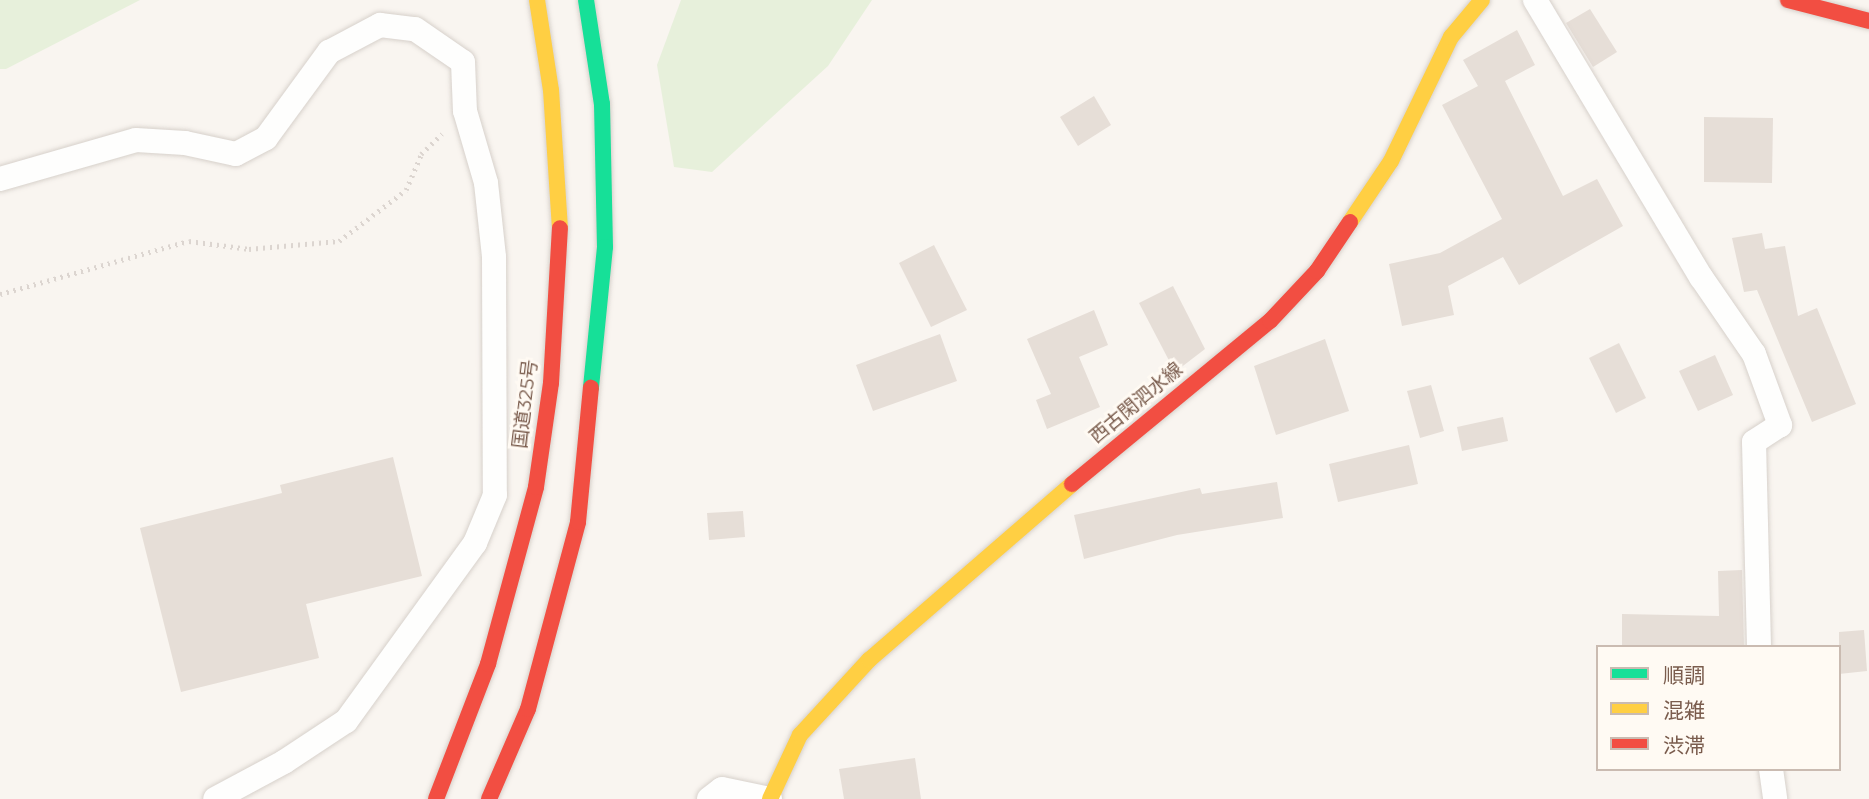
<!DOCTYPE html>
<html>
<head>
<meta charset="utf-8">
<style>
	body { margin:0 }
	#map { position:relative; width:1869px; height:799px; overflow:hidden; background:#f9f5f0; font-family:Montserrat,"Noto Sans JP",sans-serif }
	div>[style] { position:absolute }
	[style*='--x'] { left:calc(var(--x)*1px); top:calc(var(--y)*1px); width:calc(var(--w)*1px); rotate:calc(var(--a)*1deg) }
	.green>* { inset:0; background:#e7f0db }
	.building>* { inset:0; background:#e6ded7 }
	.path>* { height:4.5px; margin-top:-2.25px; transform-origin:0; background:repeating-linear-gradient(90deg,#dcd5d0 0 2px,transparent 0 7px) }
	.roads { filter:drop-shadow(0 0 2px #d7d1cb) drop-shadow(0 0 2px #d7d1cb) }
	.street>* { height:24px; margin:-12px; padding:0 12px; transform-origin:12px; border-radius:12px; background:#fefefd }
	.fast>* { height:16px; margin:-8px; padding:0 8px; transform-origin:8px; border-radius:8px; background:#16e098 }
	.slow>* { height:16px; margin:-8px; padding:0 8px; transform-origin:8px; border-radius:8px; background:#ffcf43 }
	.jam>* { height:16px; margin:-8px; padding:0 8px; transform-origin:8px; border-radius:8px; background:#f24e42 }
	span { translate:-50% -50%; white-space:nowrap; text-align:center; line-height:1.15; -webkit-text-stroke:6px #fffaf3; paint-order:stroke }
	.street-label { font-size:19px; color:#7a5c4d }
	.legend { position:absolute; left:1596px; top:645px; width:245px; height:126px; box-sizing:border-box; background:#fffaf3; border:2px solid #cabbb1; margin:0; padding:9px 12px; list-style:none; font-size:21px; color:#7a5c4d }
	.legend li { display:flex; align-items:center; gap:14px; height:35px }
	.legend b { width:35px; border:2px solid #cabbb1 }
</style>
</head>
<body>
<div id="map">
	<div class="green">
		<div style="clip-path:polygon(0 0,140px 0,6px 69px,0 69px)"></div>
		<div style="clip-path:polygon(681px 0,872px 0,828px 66px,712px 172px,674px 167px,657px 65px)"></div>
	</div>
	<div class="building">
		<div style="clip-path:polygon(1590px 9px,1617px 52px,1593px 67px,1566px 23px)"></div>
		<div style="clip-path:polygon(1517px 30px,1535px 65px,1505px 81px,1563px 196px,1597px 179px,1623px 226px,1519px 285px,1503px 257px,1448px 286px,1454px 315px,1402px 326px,1389px 264px,1440px 253px,1502px 219px,1442px 105px,1478px 86px,1463px 60px)"></div>
		<div style="clip-path:polygon(1094px 96px,1111px 125px,1078px 146px,1060px 117px)"></div>
		<div style="clip-path:polygon(1704px 117px,1773px 118px,1772px 183px,1704px 182px)"></div>
		<div style="clip-path:polygon(1762px 233px,1765px 249px,1785px 246px,1798px 316px,1817px 308px,1856px 404px,1812px 422px,1757px 290px,1744px 292px,1732px 238px)"></div>
		<div style="clip-path:polygon(934px 245px,967px 310px,931px 327px,899px 263px)"></div>
		<div style="clip-path:polygon(1173px 286px,1205px 349px,1175px 372px,1139px 303px)"></div>
		<div style="clip-path:polygon(1094px 310px,1108px 345px,1079px 357px,1100px 407px,1047px 429px,1036px 400px,1051px 394px,1027px 339px)"></div>
		<div style="clip-path:polygon(940px 334px,957px 381px,873px 411px,856px 365px)"></div>
		<div style="clip-path:polygon(1325px 339px,1349px 411px,1276px 435px,1254px 366px)"></div>
		<div style="clip-path:polygon(1619px 343px,1646px 398px,1616px 413px,1589px 358px)"></div>
		<div style="clip-path:polygon(1715px 355px,1733px 395px,1698px 411px,1679px 371px)"></div>
		<div style="clip-path:polygon(1431px 385px,1444px 431px,1420px 438px,1407px 391px)"></div>
		<div style="clip-path:polygon(1503px 417px,1508px 441px,1462px 451px,1457px 427px)"></div>
		<div style="clip-path:polygon(1409px 445px,1418px 484px,1338px 502px,1329px 464px)"></div>
		<div style="clip-path:polygon(393px 457px,422px 576px,306px 604px,319px 658px,181px 692px,140px 528px,282px 493px,280px 485px)"></div>
		<div style="clip-path:polygon(1277px 482px,1283px 518px,1177px 535px,1084px 559px,1074px 515px,1200px 488px,1202px 494px)"></div>
		<div style="clip-path:polygon(743px 511px,745px 537px,709px 540px,707px 513px)"></div>
		<div style="clip-path:polygon(1742px 570px,1744px 647px,1622px 647px,1622px 614px,1719px 616px,1718px 571px)"></div>
		<div style="clip-path:polygon(1864px 630px,1867px 671px,1839px 674px,1839px 632px)"></div>
		<div style="clip-path:polygon(915px 758px,921px 799px,844px 799px,839px 769px)"></div>
	</div>
	<div class="path">
		<div style="--x:0;--y:294;--w:196;--a:-15.7"></div>
		<div style="--x:189;--y:241;--w:61;--a:7.6"></div>
		<div style="--x:249;--y:249;--w:90;--a:-5.1"></div>
		<div style="--x:339;--y:241;--w:84;--a:-37.3"></div>
		<div style="--x:406;--y:190;--w:39;--a:-67"></div>
		<div style="--x:421;--y:154;--w:29;--a:-44"></div>
	</div>
	<div class="roads">
		<div class="street">
			<div style="--x:1535;--y:0;--w:323;--a:59.1"></div>
			<div style="--x:1701;--y:277;--w:93;--a:55.5"></div>
			<div style="--x:1754;--y:354;--w:76;--a:69.9"></div>
			<div style="--x:1780;--y:425;--w:31;--a:147"></div>
			<div style="--x:1754;--y:442;--w:205;--a:88.6"></div>
			<div style="--x:0;--y:179;--w:141;--a:-16"></div>
			<div style="--x:136;--y:140;--w:49;--a:3.5"></div>
			<div style="--x:185;--y:143;--w:52;--a:12.2"></div>
			<div style="--x:236;--y:154;--w:34;--a:-28"></div>
			<div style="--x:266;--y:138;--w:107;--a:-53.8"></div>
			<div style="--x:329;--y:52;--w:58;--a:-27.9"></div>
			<div style="--x:380;--y:25;--w:35;--a:7"></div>
			<div style="--x:415;--y:29;--w:58;--a:34.5"></div>
			<div style="--x:463;--y:62;--w:49;--a:87.7"></div>
			<div style="--x:465;--y:111;--w:75;--a:73.7"></div>
			<div style="--x:486;--y:183;--w:74;--a:83.8"></div>
			<div style="--x:494;--y:257;--w:238;--a:89.8"></div>
			<div style="--x:495;--y:495;--w:52;--a:112.6"></div>
			<div style="--x:475;--y:543;--w:220;--a:125.9"></div>
			<div style="--x:346;--y:721;--w:74;--a:146.5"></div>
			<div style="--x:284;--y:762;--w:78;--a:151.8"></div>
			<div style="--x:1771;--y:769;--w:30;--a:82"></div>
			<div style="--x:709;--y:799;--w:16;--a:-38"></div>
			<div style="--x:722;--y:789;--w:49;--a:11.8"></div>
		</div>
		<div class="fast">
			<div style="--x:586;--y:0;--w:105;--a:81.3"></div>
			<div style="--x:602;--y:104;--w:143;--a:88.8"></div>
			<div style="--x:605;--y:247;--w:142;--a:95.7"></div>
		</div>
		<div class="slow">
			<div style="--x:537;--y:0;--w:91;--a:81.2"></div>
			<div style="--x:551;--y:90;--w:138;--a:86.3"></div>
			<div style="--x:1350;--y:222;--w:73;--a:-56.1"></div>
			<div style="--x:1391;--y:161;--w:138;--a:-64.2"></div>
			<div style="--x:1451;--y:37;--w:48;--a:-50"></div>
			<div style="--x:770;--y:799;--w:71;--a:-64.9"></div>
			<div style="--x:800;--y:735;--w:102;--a:-47.4"></div>
			<div style="--x:869;--y:660;--w:269;--a:-40.9"></div>
		</div>
		<div class="jam">
			<div style="--x:1788;--y:0;--w:84;--a:14.5"></div>
			<div style="--x:1072;--y:484;--w:256;--a:-39.5"></div>
			<div style="--x:1270;--y:321;--w:69;--a:-46.8"></div>
			<div style="--x:1317;--y:271;--w:59;--a:-56"></div>
			<div style="--x:436;--y:799;--w:145;--a:-68.9"></div>
			<div style="--x:488;--y:664;--w:183;--a:-74.8"></div>
			<div style="--x:536;--y:487;--w:105;--a:-81.8"></div>
			<div style="--x:551;--y:383;--w:155;--a:-86.7"></div>
			<div style="--x:489;--y:799;--w:98;--a:-66.6"></div>
			<div style="--x:528;--y:709;--w:194;--a:-75"></div>
			<div style="--x:578;--y:522;--w:135;--a:-84.5"></div>
		</div>
	</div>
	<div class="street-label">
		<span style="left:1136px;top:403px;rotate:-40deg">西古閑泗水線</span>
		<span style="left:525px;top:404px;rotate:-83deg">国道325号</span>
	</div>
	<ul class="legend">
	<li><b style="height:9px;background:#16e098"></b>順調</li>
	<li><b style="height:9px;background:#ffcf43"></b>混雑</li>
	<li><b style="height:9px;background:#f24e42"></b>渋滞</li>
	</ul>
</div>
</body>
</html>
